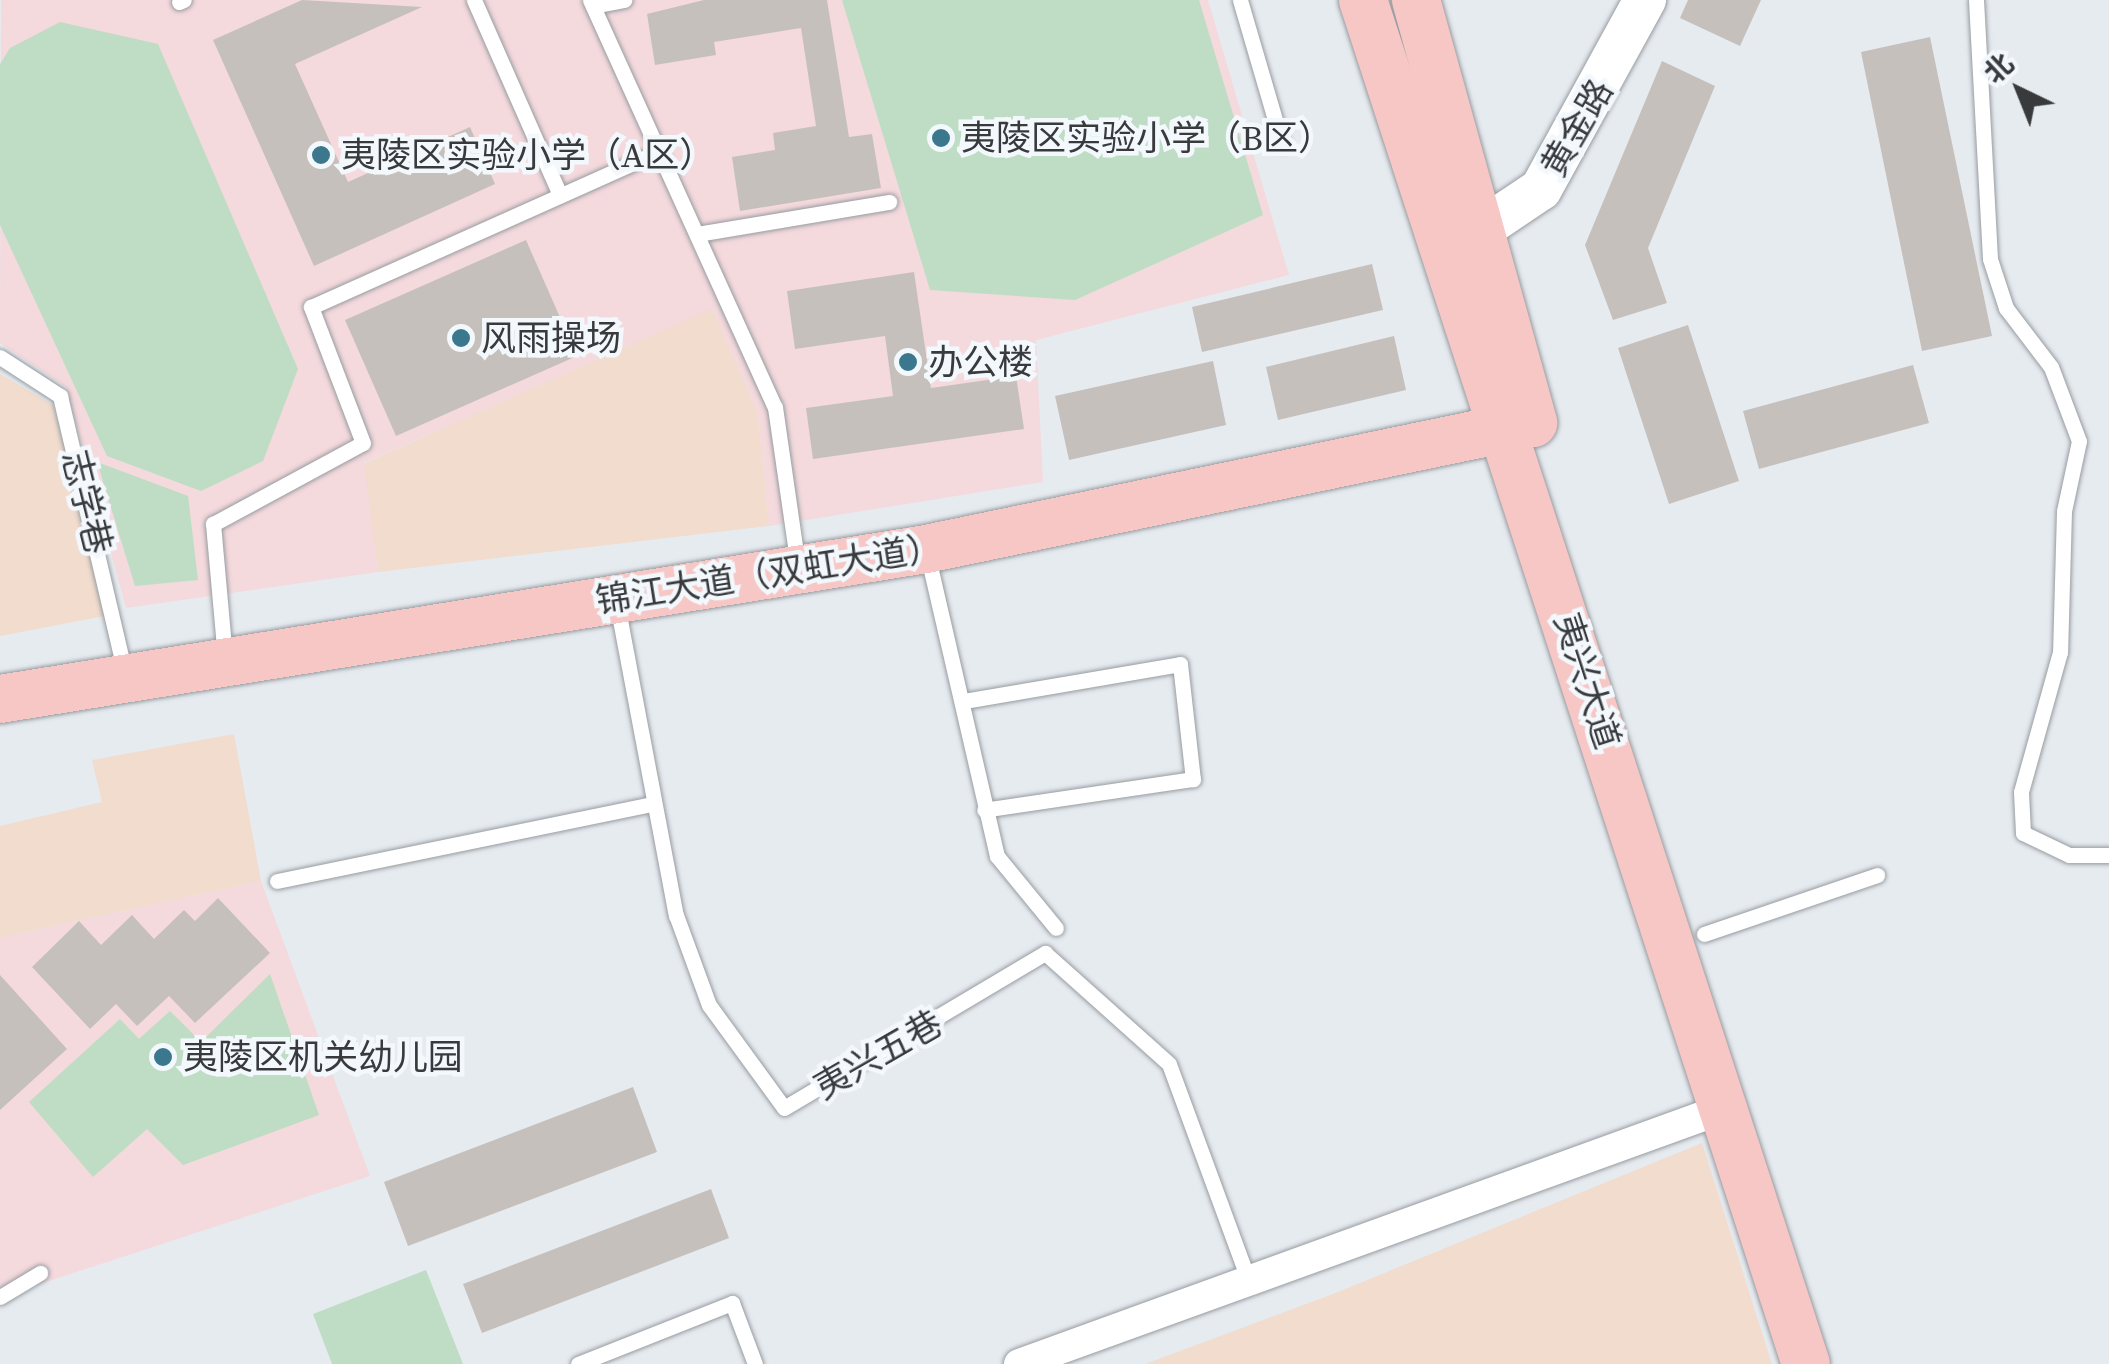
<!DOCTYPE html>
<html>
<head>
<meta charset="utf-8">
<style>
	body { margin:0 }
	#map { position:relative; width:2109px; height:1364px; overflow:hidden; background:#e6ebf0; font-family:"Source Serif 4","Noto Sans SC",serif }
	div>[style] { position:absolute }
	[style*='--x'] { left:calc(var(--x)*1px); top:calc(var(--y)*1px); width:calc(var(--w)*1px); rotate:calc(var(--a)*1deg) }
	.commercial>* { inset:0; background:#f1dcce }
	.education>* { inset:0; background:#f4d9dd }
	.green>* { inset:0; background:#beddc4 }
	.building>* { inset:0; background:#c6c0bc }
	.roads { filter:drop-shadow(0 0 2px #979ca0) drop-shadow(0 0 2px #979ca0) }
	.service>* { height:15px; margin:-7.5px; padding:0 7.5px; transform-origin:7.5px; border-radius:7.5px; background:#fff }
	.minor>* { height:30px; margin:-15px; padding:0 15px; transform-origin:15px; border-radius:15px; background:#fff }
	.secondary>* { height:42px; margin:-21px; padding:0 21px; transform-origin:21px; border-radius:21px; background:#fff }
	.primary>* { height:48px; margin:-24px; padding:0 24px; transform-origin:24px; border-radius:24px; background:#f6c7c5 }
	.dots>* { width:28px; height:28px; translate:-50% -50%; box-sizing:border-box; border:5px solid #f3f8fd; border-radius:50% }
	span { translate:-50% -50%; white-space:nowrap; text-align:center; line-height:1.15; -webkit-text-stroke:9px #f3f8fd; paint-order:stroke }
	.street-label { font-size:35px; color:#383a3c }
	.poi-label { font-size:35px; color:#383a3c }
	.left { translate:0 -50%; text-align:left }
	.north { position:absolute; left:1969px; top:40px; width:100px; height:100px; -webkit-text-stroke:8px #f3f8fd; paint-order:stroke; rotate:317deg; font-size:28px; font-weight:700; line-height:40px; text-align:center; color:#383a3c }
	.north::after { content:''; display:block; margin:auto; width:35px; height:45px; background:#383a3c; clip-path:polygon(50% 0,100% 100%,50% 72%,0 100%) }
</style>
</head>
<body>
<div id="map">
	<div class="commercial">
		<div style="clip-path:polygon(712px 308px,758px 414px,769px 526px,378px 572px,363px 464px)"></div>
		<div style="clip-path:polygon(0 374px,53px 405px,110px 615px,0 636px)"></div>
		<div style="clip-path:polygon(234px 734px,261px 881px,0 938px,0 826px,102px 802px,92px 760px)"></div>
		<div style="clip-path:polygon(1702px 1143px,1772px 1364px,1145px 1364px,1333px 1294px)"></div>
	</div>
	<div class="education">
		<div style="clip-path:polygon(1208px 0,1289px 275px,1036px 340px,1043px 482px,769px 526px,758px 414px,712px 309px,364px 463px,378px 572px,126px 608px,66px 387px,0 343px,1px 0)"></div>
		<div style="clip-path:polygon(261px 881px,370px 1176px,0 1297px,0 938px)"></div>
	</div>
	<div class="green">
		<div style="clip-path:polygon(842px 0,1199px 0,1263px 215px,1075px 300px,930px 290px)"></div>
		<div style="clip-path:polygon(60px 22px,158px 44px,298px 369px,263px 461px,201px 491px,107px 456px,0 225px,0 64px,10px 48px)"></div>
		<div style="clip-path:polygon(97px 462px,188px 496px,198px 580px,135px 586px)"></div>
		<div style="clip-path:polygon(270px 974px,319px 1115px,183px 1165px,147px 1129px,93px 1177px,29px 1102px,120px 1019px,139px 1039px,170px 1011px,201px 1042px)"></div>
		<div style="clip-path:polygon(426px 1270px,463px 1364px,332px 1364px,313px 1314px)"></div>
	</div>
	<div class="building">
		<div style="clip-path:polygon(302px 0,422px 7px,295px 64px,348px 182px,470px 127px,495px 184px,314px 266px,213px 40px)"></div>
		<div style="clip-path:polygon(704px 0,827px 0,849px 137px,872px 134px,881px 188px,740px 211px,732px 157px,775px 150px,773px 133px,816px 126px,801px 28px,714px 42px,716px 55px,655px 65px,647px 14px)"></div>
		<div style="clip-path:polygon(1688px 0,1761px 0,1740px 46px,1680px 18px)"></div>
		<div style="clip-path:polygon(1930px 37px,1992px 336px,1922px 351px,1861px 52px)"></div>
		<div style="clip-path:polygon(1662px 61px,1715px 86px,1648px 248px,1667px 303px,1613px 320px,1585px 245px)"></div>
		<div style="clip-path:polygon(526px 240px,577px 356px,396px 436px,345px 320px)"></div>
		<div style="clip-path:polygon(1372px 264px,1383px 310px,1202px 352px,1192px 307px)"></div>
		<div style="clip-path:polygon(914px 272px,931px 388px,1016px 376px,1024px 429px,813px 459px,806px 408px,893px 396px,885px 336px,795px 349px,787px 291px)"></div>
		<div style="clip-path:polygon(1688px 325px,1739px 481px,1669px 504px,1618px 348px)"></div>
		<div style="clip-path:polygon(1394px 336px,1406px 390px,1278px 420px,1266px 367px)"></div>
		<div style="clip-path:polygon(1213px 361px,1226px 425px,1069px 460px,1055px 396px)"></div>
		<div style="clip-path:polygon(1913px 365px,1929px 423px,1759px 469px,1743px 411px)"></div>
		<div style="clip-path:polygon(218px 898px,270px 953px,195px 1023px,169px 996px,137px 1026px,116px 1004px,90px 1029px,32px 967px,79px 921px,101px 945px,132px 915px,154px 939px,184px 910px,195px 921px)"></div>
		<div style="clip-path:polygon(0 975px,67px 1049px,0 1110px)"></div>
		<div style="clip-path:polygon(633px 1087px,657px 1152px,408px 1246px,384px 1182px)"></div>
		<div style="clip-path:polygon(711px 1189px,729px 1238px,482px 1333px,463px 1284px)"></div>
	</div>
	<div class="roads">
		<div class="service">
			<div style="--x:474;--y:0;--w:213;--a:66.2"></div>
			<div style="--x:590;--y:0;--w:447;--a:65.6"></div>
			<div style="--x:775;--y:407;--w:161;--a:81.8"></div>
			<div style="--x:1240;--y:0;--w:150;--a:73.7"></div>
			<div style="--x:1976;--y:0;--w:259;--a:86.9"></div>
			<div style="--x:1990;--y:259;--w:52;--a:71.9"></div>
			<div style="--x:2006;--y:308;--w:74;--a:52.7"></div>
			<div style="--x:2051;--y:367;--w:79;--a:69.3"></div>
			<div style="--x:2079;--y:441;--w:72;--a:102.1"></div>
			<div style="--x:2064;--y:511;--w:141;--a:91.6"></div>
			<div style="--x:2060;--y:652;--w:145;--a:105.6"></div>
			<div style="--x:2021;--y:792;--w:41;--a:87.2"></div>
			<div style="--x:2023;--y:833;--w:51;--a:25.6"></div>
			<div style="--x:2069;--y:855;--w:40;--a:0"></div>
			<div style="--x:179;--y:2;--w:5;--a:-22"></div>
			<div style="--x:593;--y:6;--w:32;--a:-11"></div>
			<div style="--x:697;--y:234;--w:195;--a:-9.5"></div>
			<div style="--x:0;--y:357;--w:72;--a:33"></div>
			<div style="--x:60;--y:396;--w:285;--a:76.8"></div>
			<div style="--x:927;--y:553;--w:311;--a:77"></div>
			<div style="--x:997;--y:856;--w:93;--a:50.7"></div>
			<div style="--x:617;--y:604;--w:317;--a:79.3"></div>
			<div style="--x:676;--y:915;--w:96;--a:69.9"></div>
			<div style="--x:709;--y:1005;--w:127;--a:53.9"></div>
			<div style="--x:784;--y:1108;--w:304;--a:-30.7"></div>
			<div style="--x:1045;--y:953;--w:166;--a:41.8"></div>
			<div style="--x:1169;--y:1064;--w:231;--a:69.8"></div>
			<div style="--x:225;--y:658;--w:135;--a:-95.1"></div>
			<div style="--x:213;--y:524;--w:170;--a:-28.4"></div>
			<div style="--x:363;--y:443;--w:146;--a:-110.9"></div>
			<div style="--x:311;--y:307;--w:381;--a:-24.1"></div>
			<div style="--x:964;--y:701;--w:219;--a:-9.7"></div>
			<div style="--x:1180;--y:664;--w:116;--a:83.6"></div>
			<div style="--x:1193;--y:779;--w:211;--a:171.6"></div>
			<div style="--x:277;--y:881;--w:384;--a:-11.6"></div>
			<div style="--x:1704;--y:934;--w:183;--a:-18.8"></div>
			<div style="--x:0;--y:1297;--w:47;--a:-31"></div>
			<div style="--x:578;--y:1364;--w:166;--a:-21.6"></div>
			<div style="--x:732;--y:1303;--w:65;--a:69.3"></div>
		</div>
		<div class="minor">
			<div style="--x:1019;--y:1364;--w:754;--a:-19.92"></div>
		</div>
		<div class="secondary">
			<div style="--x:1480;--y:230;--w:73;--a:-33.9"></div>
			<div style="--x:1541;--y:189;--w:216;--a:-61.2"></div>
		</div>
		<div class="primary">
			<div style="--x:1363;--y:0;--w:1434;--a:72.01"></div>
			<div style="--x:1416;--y:0;--w:439;--a:74.5"></div>
			<div style="--x:0;--y:699;--w:938;--a:-9.2"></div>
			<div style="--x:926;--y:549;--w:619;--a:-11.75"></div>
		</div>
	</div>
	<div class="dots">
		<div style="left:941px;top:138px;background:#3b788e"></div>
		<div style="left:321px;top:155px;background:#3b788e"></div>
		<div style="left:461px;top:338px;background:#3b788e"></div>
		<div style="left:908px;top:362px;background:#3b788e"></div>
		<div style="left:163px;top:1057px;background:#3b788e"></div>
	</div>
	<div class="street-label">
		<span style="left:1577px;top:128px;rotate:-60deg">黄金路</span>
		<span style="left:87px;top:502px;rotate:76deg">志学巷</span>
		<span style="left:769px;top:574px;rotate:-9deg">锦江大道（双虹大道）</span>
		<span style="left:1587px;top:681px;rotate:72deg">夷兴大道</span>
		<span style="left:878px;top:1055px;rotate:-30deg">夷兴五巷</span>
	</div>
	<div class="poi-label">
		<span class="left" style="left:961px;top:138px">夷陵区实验小学（B区）</span>
		<span class="left" style="left:341px;top:155px">夷陵区实验小学（A区）</span>
		<span class="left" style="left:481px;top:338px">风雨操场</span>
		<span class="left" style="left:928px;top:362px">办公楼</span>
		<span class="left" style="left:183px;top:1057px">夷陵区机关幼儿园</span>
	</div>
	<div class="north">北</div>
</div>
</body>
</html>
